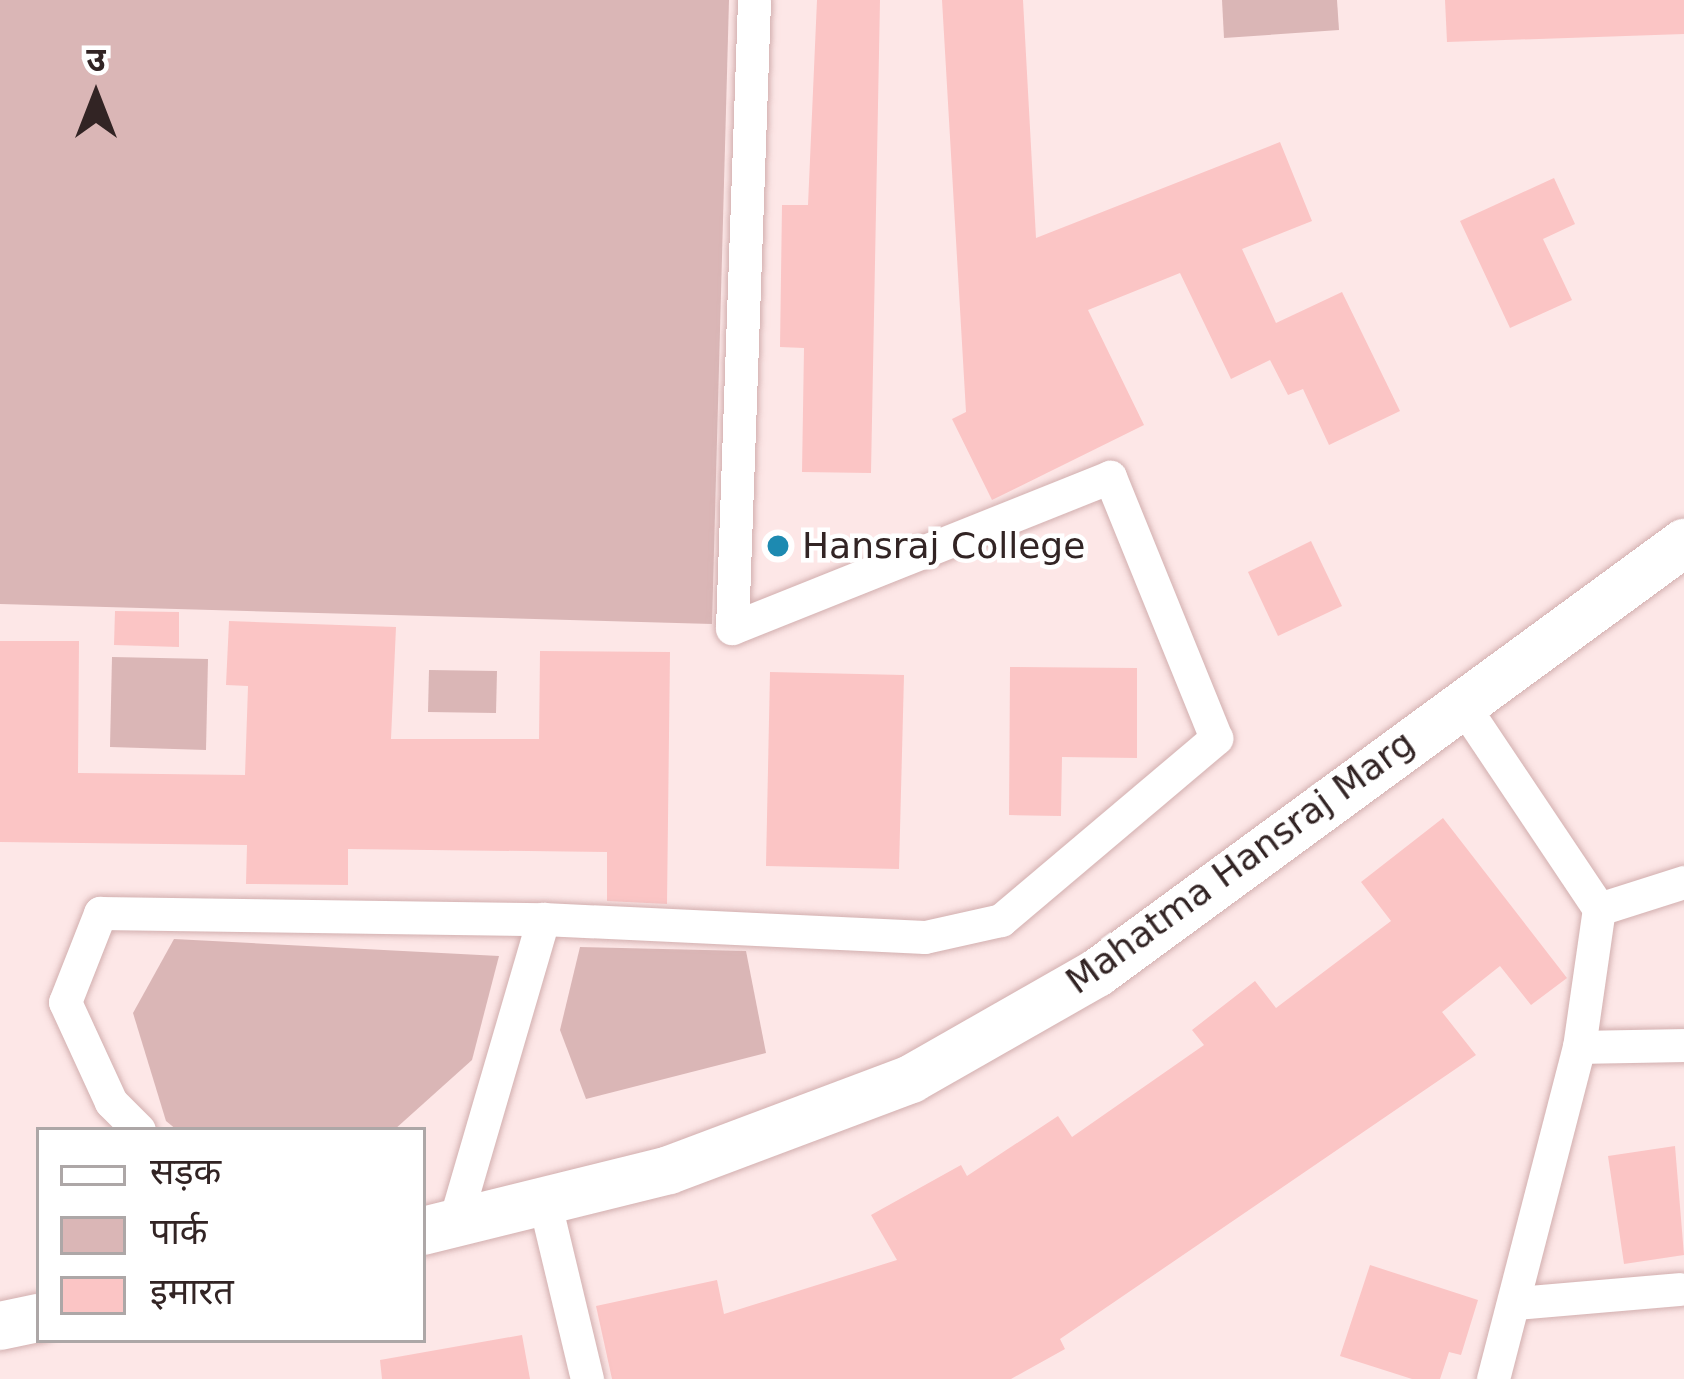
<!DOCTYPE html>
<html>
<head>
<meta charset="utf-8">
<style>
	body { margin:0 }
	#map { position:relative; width:1684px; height:1379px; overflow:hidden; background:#fde7e7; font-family:"DejaVu Sans","Noto Sans Devanagari",sans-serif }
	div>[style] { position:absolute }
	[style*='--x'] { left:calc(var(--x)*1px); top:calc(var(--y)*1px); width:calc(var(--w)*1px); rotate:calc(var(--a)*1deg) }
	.green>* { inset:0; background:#dab6b6 }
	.building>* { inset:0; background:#fbc5c5 }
	.roads { filter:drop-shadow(0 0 3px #d2afaf) drop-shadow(0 0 3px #d2afaf) }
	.street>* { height:33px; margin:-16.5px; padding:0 16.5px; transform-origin:16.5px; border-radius:16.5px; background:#fff }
	.secondary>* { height:48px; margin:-24px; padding:0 24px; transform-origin:24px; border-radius:24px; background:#fff }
	.dots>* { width:33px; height:33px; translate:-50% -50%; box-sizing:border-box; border:6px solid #fff; border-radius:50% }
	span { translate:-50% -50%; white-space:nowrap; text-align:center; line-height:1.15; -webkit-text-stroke:9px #fff; paint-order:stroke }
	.poi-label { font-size:36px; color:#322424 }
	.left { translate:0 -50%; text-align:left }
	.street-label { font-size:36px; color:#322424 }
	.legend { position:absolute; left:36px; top:1127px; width:390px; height:216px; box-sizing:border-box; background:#fff; border:3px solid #ada7a7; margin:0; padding:15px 21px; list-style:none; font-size:36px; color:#322424 }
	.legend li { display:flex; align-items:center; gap:24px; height:60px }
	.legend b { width:60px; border:3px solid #ada7a7 }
	.north { position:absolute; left:36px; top:36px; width:120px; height:120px; -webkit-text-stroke:9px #fff; paint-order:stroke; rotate:0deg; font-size:33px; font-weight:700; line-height:48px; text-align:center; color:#322424 }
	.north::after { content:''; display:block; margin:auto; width:42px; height:54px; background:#322424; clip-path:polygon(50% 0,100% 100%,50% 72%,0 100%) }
</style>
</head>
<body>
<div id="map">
	<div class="green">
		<div style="clip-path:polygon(0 0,729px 0,712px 624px,0 604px)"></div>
		<div style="clip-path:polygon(1222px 0,1337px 0,1339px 30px,1224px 38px)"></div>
		<div style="clip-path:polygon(112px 657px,208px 659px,206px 750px,110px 747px)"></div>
		<div style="clip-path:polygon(429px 670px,497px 671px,496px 713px,428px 712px)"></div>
		<div style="clip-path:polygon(174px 939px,499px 956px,472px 1060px,394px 1130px,177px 1130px,166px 1121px,133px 1013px)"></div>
		<div style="clip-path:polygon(580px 947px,746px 951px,766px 1053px,586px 1099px,560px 1030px)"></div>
	</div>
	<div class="building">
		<div style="clip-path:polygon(817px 0,880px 0,871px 473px,802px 472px,804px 348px,780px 347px,782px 205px,808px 205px)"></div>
		<div style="clip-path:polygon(942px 0,1023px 0,1036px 238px,1280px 142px,1312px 221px,1242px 249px,1276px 323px,1342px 292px,1400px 411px,1329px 445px,1303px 389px,1288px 395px,1270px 360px,1231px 379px,1180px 273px,1088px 310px,1144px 425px,992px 500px,952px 419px,966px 412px)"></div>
		<div style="clip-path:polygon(1445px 0,1684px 0,1684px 34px,1447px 42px)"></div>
		<div style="clip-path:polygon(1554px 178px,1575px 224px,1543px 239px,1572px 300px,1510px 328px,1460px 221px)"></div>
		<div style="clip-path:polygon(1311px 541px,1342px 606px,1278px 636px,1248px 572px)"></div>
		<div style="clip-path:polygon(115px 611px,179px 612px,179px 647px,114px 645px)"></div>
		<div style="clip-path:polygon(229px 621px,396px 627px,391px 739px,539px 739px,540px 651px,670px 652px,667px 904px,607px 901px,607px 852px,348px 849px,348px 885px,246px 884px,247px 845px,0 842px,0 641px,79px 641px,78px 773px,245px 775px,248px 686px,226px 685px)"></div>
		<div style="clip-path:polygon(1010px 667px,1137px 668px,1137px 758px,1062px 757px,1061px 816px,1009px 815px)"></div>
		<div style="clip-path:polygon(770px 672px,904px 675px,899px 869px,766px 866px)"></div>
		<div style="clip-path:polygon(1443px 818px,1567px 978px,1531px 1005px,1500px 966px,1442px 1012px,1476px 1055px,1060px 1339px,1065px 1349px,1011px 1379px,612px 1379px,596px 1306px,717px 1280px,724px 1314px,897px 1260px,871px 1215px,961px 1165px,967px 1176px,1058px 1116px,1072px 1137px,1204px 1045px,1192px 1030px,1255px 981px,1276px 1008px,1391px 921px,1361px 882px)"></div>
		<div style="clip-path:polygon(1675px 1146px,1684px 1255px,1624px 1264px,1608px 1156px)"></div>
		<div style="clip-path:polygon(1370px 1265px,1478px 1300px,1461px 1355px,1449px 1352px,1440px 1379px,1412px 1379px,1340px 1356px)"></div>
		<div style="clip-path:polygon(522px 1335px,530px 1379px,382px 1379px,380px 1360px)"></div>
	</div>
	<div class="roads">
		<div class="street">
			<div style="--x:1460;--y:701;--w:250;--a:56.2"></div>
			<div style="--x:1579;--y:1047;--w:105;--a:-1.1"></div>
			<div style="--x:139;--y:1130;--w:40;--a:-135"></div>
			<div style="--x:111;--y:1102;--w:110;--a:-114.7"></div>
			<div style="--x:65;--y:1002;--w:96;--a:-68.5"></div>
			<div style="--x:100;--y:913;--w:443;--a:0.8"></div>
			<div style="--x:543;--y:919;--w:382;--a:2.7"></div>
			<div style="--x:925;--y:937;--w:78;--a:-12.6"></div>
			<div style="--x:1001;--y:920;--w:282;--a:-40.2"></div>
			<div style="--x:1216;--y:738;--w:282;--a:-112.1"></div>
			<div style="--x:1110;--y:477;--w:407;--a:158.2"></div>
			<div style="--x:732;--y:628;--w:628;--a:-87.99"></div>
			<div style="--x:545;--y:1204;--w:180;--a:76.5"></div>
			<div style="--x:454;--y:1224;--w:318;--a:-73.7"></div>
			<div style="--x:1517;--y:1303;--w:163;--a:-4.9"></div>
			<div style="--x:1493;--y:1379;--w:343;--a:-75.5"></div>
			<div style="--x:1579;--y:1047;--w:139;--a:-81.8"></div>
			<div style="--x:1599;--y:909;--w:89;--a:-17.6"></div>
		</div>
		<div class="secondary">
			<div style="--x:423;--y:1231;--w:253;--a:-13.9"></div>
			<div style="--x:669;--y:1170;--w:259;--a:-20.6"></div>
			<div style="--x:911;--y:1079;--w:214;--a:-29.7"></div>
			<div style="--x:1097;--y:973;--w:728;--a:-36.22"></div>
			<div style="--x:0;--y:1326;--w:40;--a:-12"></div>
		</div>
	</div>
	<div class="dots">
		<div style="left:778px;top:546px;background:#1d8ab1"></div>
	</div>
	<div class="poi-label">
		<span class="left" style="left:802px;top:546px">Hansraj College</span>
	</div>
	<div class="street-label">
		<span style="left:1240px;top:862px;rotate:-36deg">Mahatma Hansraj Marg</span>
	</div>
	<ul class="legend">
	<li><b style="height:15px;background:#fff"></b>सड़क</li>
	<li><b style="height:33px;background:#dab6b6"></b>पार्क</li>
	<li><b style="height:33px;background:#fbc5c5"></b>इमारत</li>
	</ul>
	<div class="north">उ</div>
</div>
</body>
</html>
